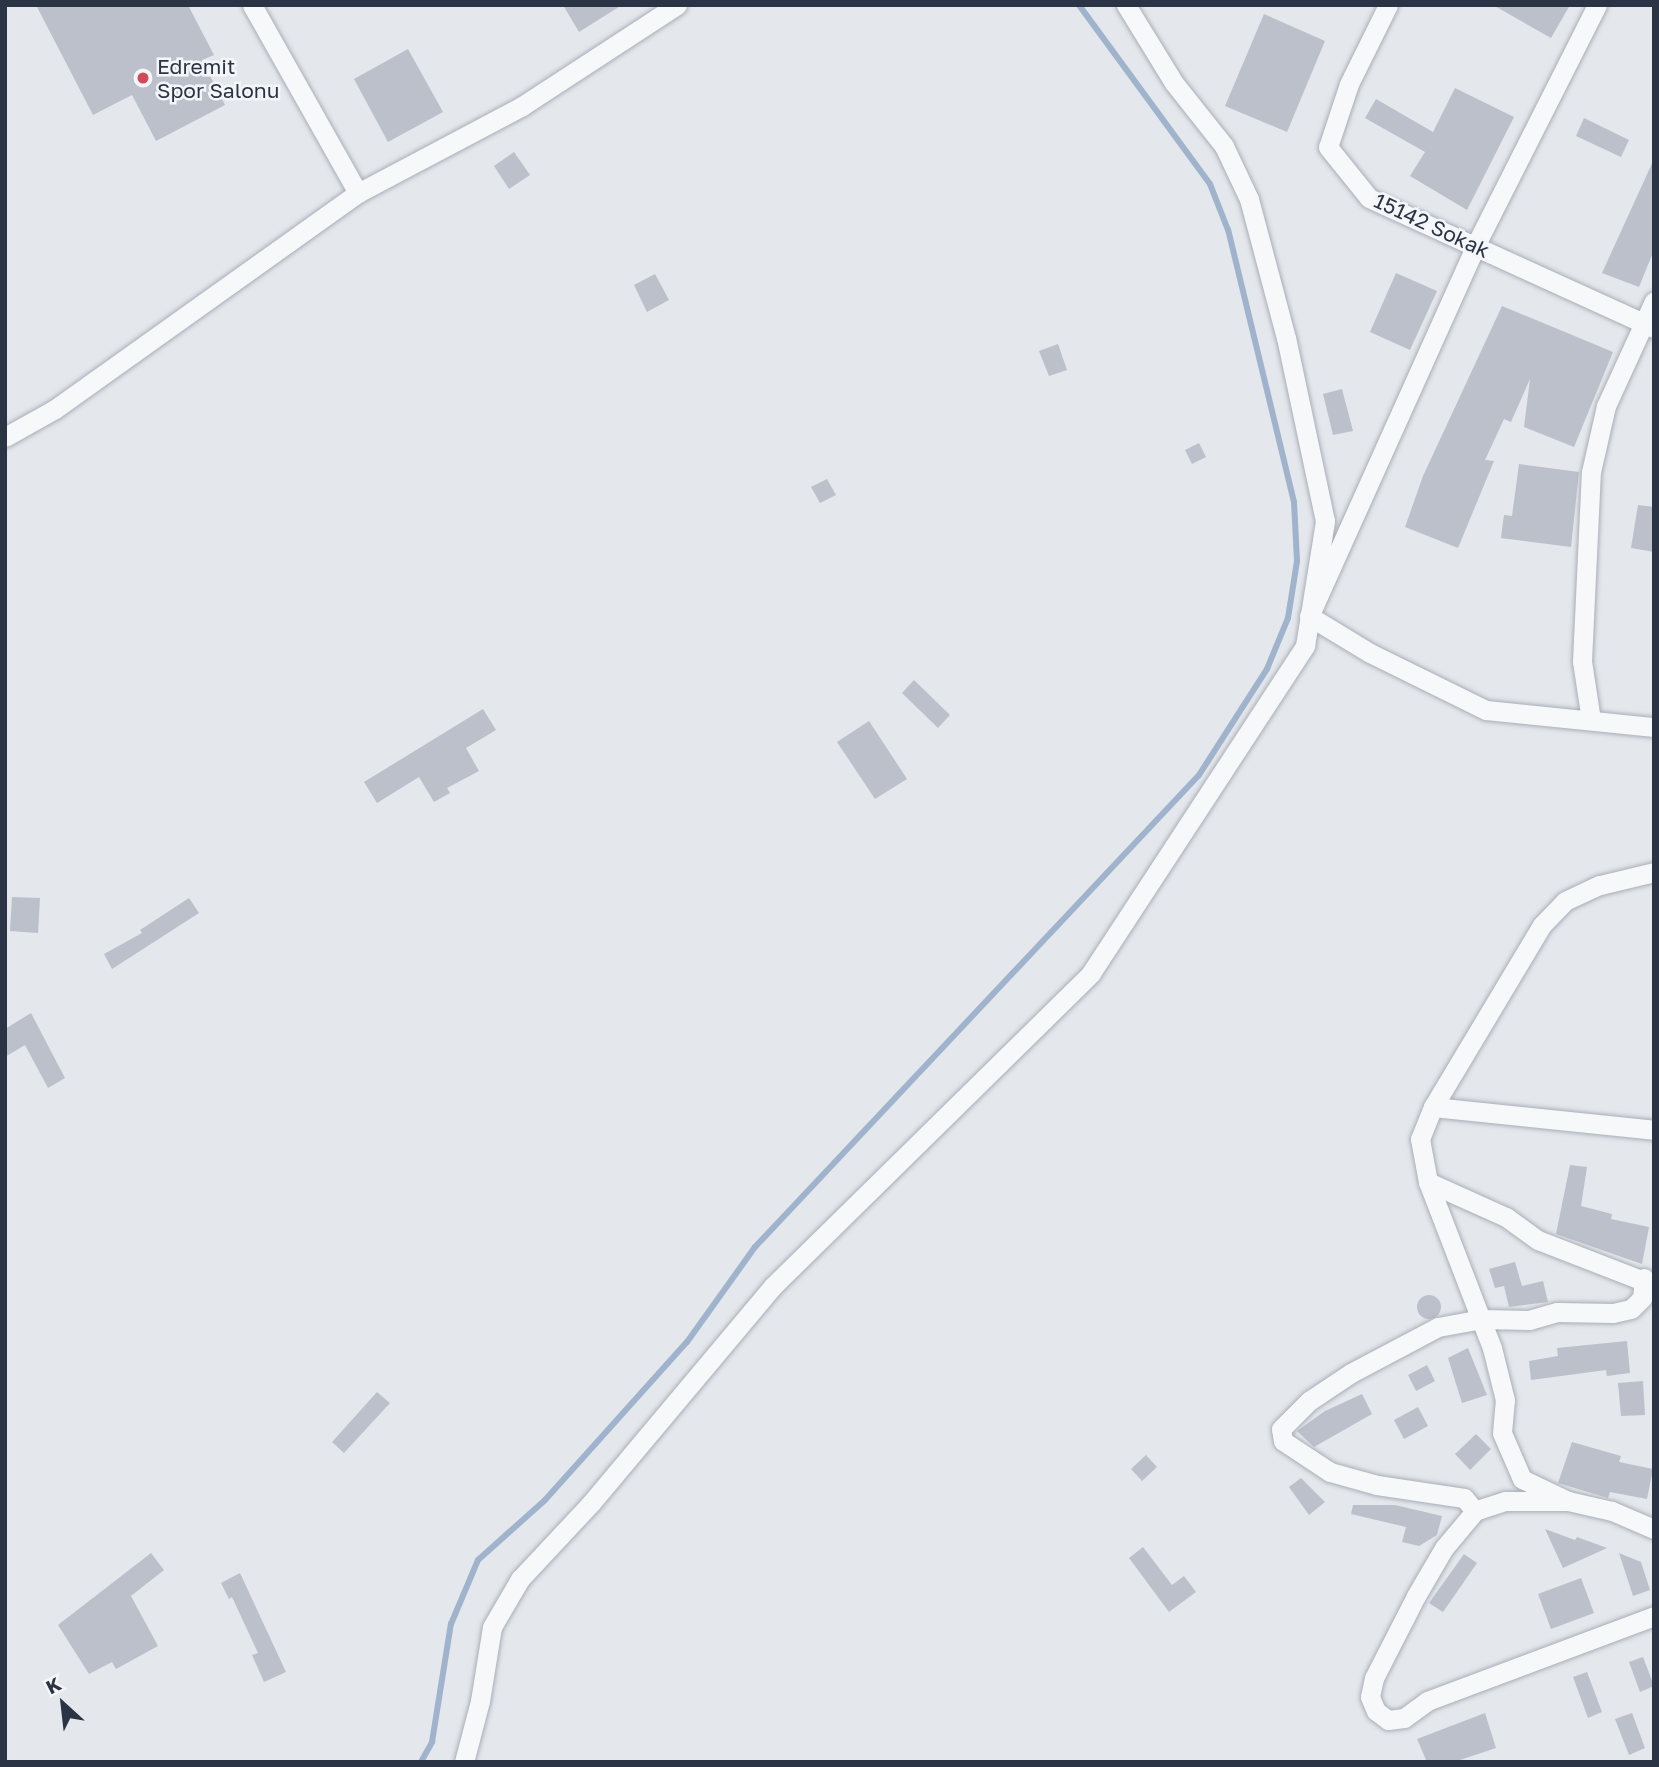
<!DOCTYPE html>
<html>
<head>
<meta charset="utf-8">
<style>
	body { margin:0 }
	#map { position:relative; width:1659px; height:1767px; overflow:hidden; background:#e4e7ec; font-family:"Golos Text",sans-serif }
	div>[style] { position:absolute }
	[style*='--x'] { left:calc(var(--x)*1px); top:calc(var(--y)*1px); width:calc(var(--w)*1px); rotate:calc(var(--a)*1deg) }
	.stream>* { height:6px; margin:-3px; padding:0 3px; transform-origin:3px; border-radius:3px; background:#9fb4cc }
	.building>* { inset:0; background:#bbc0ca }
	.round { border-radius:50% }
	.roads { filter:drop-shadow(0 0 2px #a9aeb7) drop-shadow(0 0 2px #a9aeb7) }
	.minor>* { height:19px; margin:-9.5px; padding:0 9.5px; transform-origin:9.5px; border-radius:9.5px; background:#f7f8fa }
	.dots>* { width:19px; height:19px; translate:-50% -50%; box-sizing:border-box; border:4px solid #f4f6f9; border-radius:50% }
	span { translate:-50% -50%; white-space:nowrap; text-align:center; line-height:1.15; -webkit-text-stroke:5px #f4f6f9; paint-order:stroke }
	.poi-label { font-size:21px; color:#2b3445 }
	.left { translate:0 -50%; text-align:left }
	.street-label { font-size:21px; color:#2b3445 }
	.frame { position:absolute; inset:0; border:7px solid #2b3445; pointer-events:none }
	.north { position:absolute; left:28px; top:1669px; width:70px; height:70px; -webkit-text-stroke:5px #f4f6f9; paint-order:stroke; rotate:333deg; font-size:19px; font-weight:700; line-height:28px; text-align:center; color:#2b3445 }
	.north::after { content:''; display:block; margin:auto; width:24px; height:32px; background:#2b3445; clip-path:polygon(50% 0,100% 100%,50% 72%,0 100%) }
</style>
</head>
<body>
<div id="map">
	<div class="stream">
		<div style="--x:421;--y:1762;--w:23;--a:-61"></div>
		<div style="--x:432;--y:1742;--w:120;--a:-80.9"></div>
		<div style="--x:451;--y:1624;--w:69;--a:-67.1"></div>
		<div style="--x:478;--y:1560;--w:90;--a:-41.8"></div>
		<div style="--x:545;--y:1500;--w:212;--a:-48.1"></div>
		<div style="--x:687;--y:1342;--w:117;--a:-54.4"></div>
		<div style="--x:755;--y:1247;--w:648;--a:-46.75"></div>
		<div style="--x:1199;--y:775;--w:126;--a:-57.3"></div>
		<div style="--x:1267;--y:669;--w:55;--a:-67.6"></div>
		<div style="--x:1288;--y:618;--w:58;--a:-81"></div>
		<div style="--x:1297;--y:561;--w:59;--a:-92.9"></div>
		<div style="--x:1294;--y:502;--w:280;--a:-103.6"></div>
		<div style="--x:1228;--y:230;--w:49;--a:-111.4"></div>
		<div style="--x:1210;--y:184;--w:222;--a:-126.2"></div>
	</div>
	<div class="building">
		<div style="clip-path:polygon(36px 5px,188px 5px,214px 55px,202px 60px,225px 105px,156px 141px,132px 95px,93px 115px)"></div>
		<div style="clip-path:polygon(563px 5px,622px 5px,579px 32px)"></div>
		<div style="clip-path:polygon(1493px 5px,1570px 5px,1551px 38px)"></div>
		<div style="clip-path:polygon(1264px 14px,1325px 41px,1287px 132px,1225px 106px)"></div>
		<div style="clip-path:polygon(408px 49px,443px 112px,388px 142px,354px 79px)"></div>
		<div style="clip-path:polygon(1455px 88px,1514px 117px,1467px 210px,1410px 176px,1425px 152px,1365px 118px,1376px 99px,1433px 132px)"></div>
		<div style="clip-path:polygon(1584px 118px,1629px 140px,1621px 157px,1576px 136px)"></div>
		<div style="clip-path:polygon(514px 152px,530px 175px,509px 189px,494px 166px)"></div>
		<div style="clip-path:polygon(1654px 159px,1654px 250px,1639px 287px,1602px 273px)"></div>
		<div style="clip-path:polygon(1396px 273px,1437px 291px,1410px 350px,1370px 332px)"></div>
		<div style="clip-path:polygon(655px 274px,669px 300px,647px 312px,634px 285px)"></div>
		<div style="clip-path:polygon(1502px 306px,1613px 352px,1574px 447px,1524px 427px,1530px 379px,1511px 422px,1504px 419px,1485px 460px,1494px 461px,1458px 548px,1405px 527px,1423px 476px)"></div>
		<div style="clip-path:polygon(1058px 344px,1067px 370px,1049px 376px,1039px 351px)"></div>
		<div style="clip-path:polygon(1342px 389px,1353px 431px,1333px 435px,1323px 394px)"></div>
		<div style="clip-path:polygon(1199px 443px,1206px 457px,1192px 464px,1185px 450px)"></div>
		<div style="clip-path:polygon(1519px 464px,1579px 472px,1571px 547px,1501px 538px,1504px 515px,1512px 516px)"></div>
		<div style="clip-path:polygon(827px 479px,836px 495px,820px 503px,811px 487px)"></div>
		<div style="clip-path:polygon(1638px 505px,1654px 507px,1654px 552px,1631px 548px)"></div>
		<div style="clip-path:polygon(914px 680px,950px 715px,938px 728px,902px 693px)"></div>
		<div style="clip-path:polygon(483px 709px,496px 730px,466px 748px,479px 771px,447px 788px,450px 793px,434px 802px,419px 777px,377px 803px,364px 782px)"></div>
		<div style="clip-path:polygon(869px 721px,907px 779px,875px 799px,837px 742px)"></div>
		<div style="clip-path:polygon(12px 897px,40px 898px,38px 933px,10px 931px)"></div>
		<div style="clip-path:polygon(189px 898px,199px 913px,112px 969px,104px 954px,142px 933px,140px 930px)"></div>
		<div style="clip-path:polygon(31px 1013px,65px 1078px,48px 1088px,25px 1045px,5px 1057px,5px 1029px)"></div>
		<div style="clip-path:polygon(1570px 1165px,1587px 1167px,1581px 1206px,1612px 1214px,1611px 1219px,1649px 1227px,1642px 1264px,1556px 1234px)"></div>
		<div style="clip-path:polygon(1515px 1262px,1522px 1286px,1543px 1281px,1548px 1302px,1509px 1307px,1504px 1286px,1495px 1288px,1489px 1269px)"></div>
		<div class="round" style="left:1417px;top:1295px;width:24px;height:24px"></div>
		<div style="clip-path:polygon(1627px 1341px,1630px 1373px,1607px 1376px,1606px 1370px,1531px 1380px,1529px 1361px,1558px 1356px,1557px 1348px)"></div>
		<div style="clip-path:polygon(1468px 1348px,1487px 1395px,1462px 1403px,1448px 1358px)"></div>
		<div style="clip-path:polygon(1427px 1365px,1435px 1381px,1416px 1391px,1408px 1375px)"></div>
		<div style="clip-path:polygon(1643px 1381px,1645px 1415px,1621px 1416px,1618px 1383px)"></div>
		<div style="clip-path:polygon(377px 1392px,390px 1403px,344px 1453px,332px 1442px)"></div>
		<div style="clip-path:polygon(1362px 1394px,1372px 1414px,1314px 1447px,1297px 1431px,1325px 1411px)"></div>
		<div style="clip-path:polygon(1418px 1407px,1428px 1426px,1404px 1439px,1394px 1420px)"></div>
		<div style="clip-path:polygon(1476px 1434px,1491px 1449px,1470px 1470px,1455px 1454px)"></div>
		<div style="clip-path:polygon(1572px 1442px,1621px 1456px,1619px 1462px,1653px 1469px,1647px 1499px,1610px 1492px,1608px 1498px,1558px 1483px)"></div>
		<div style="clip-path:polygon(1146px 1455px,1157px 1467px,1142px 1481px,1131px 1469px)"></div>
		<div style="clip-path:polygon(1301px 1478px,1325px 1502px,1309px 1515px,1289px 1487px)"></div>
		<div style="clip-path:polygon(1353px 1505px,1395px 1505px,1442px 1516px,1437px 1535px,1419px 1546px,1402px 1542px,1406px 1527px,1351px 1514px)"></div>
		<div style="clip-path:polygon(1545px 1529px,1575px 1540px,1577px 1537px,1607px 1548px,1563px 1568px)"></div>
		<div style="clip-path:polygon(1143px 1547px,1172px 1585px,1184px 1576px,1196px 1592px,1169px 1612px,1129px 1558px)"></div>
		<div style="clip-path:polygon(151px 1553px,164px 1570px,131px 1596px,158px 1646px,116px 1669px,112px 1662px,89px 1674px,58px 1625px)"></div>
		<div style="clip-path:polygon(1619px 1553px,1641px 1562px,1650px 1590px,1633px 1596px)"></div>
		<div style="clip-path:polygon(1464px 1554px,1477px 1563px,1443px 1612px,1429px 1603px)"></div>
		<div style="clip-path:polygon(240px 1573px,286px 1672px,264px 1682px,252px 1655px,258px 1653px,232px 1597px,229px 1599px,221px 1583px)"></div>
		<div style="clip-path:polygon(1581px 1578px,1594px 1613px,1551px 1629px,1538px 1594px)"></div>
		<div style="clip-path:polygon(1643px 1657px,1654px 1686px,1640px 1692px,1629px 1662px)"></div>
		<div style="clip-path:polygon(1587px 1672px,1602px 1712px,1588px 1718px,1573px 1677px)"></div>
		<div style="clip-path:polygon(1485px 1713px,1496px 1748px,1454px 1762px,1427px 1762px,1417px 1739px)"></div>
		<div style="clip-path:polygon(1632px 1713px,1645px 1748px,1629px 1755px,1615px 1719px)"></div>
	</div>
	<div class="roads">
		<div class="minor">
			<div style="--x:252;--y:5;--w:216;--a:60.6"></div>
			<div style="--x:1388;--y:5;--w:88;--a:116.3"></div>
			<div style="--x:1349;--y:84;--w:66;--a:108.4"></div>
			<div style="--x:1328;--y:147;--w:65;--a:51.2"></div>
			<div style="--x:1369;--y:198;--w:313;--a:24.5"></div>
			<div style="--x:1597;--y:5;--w:269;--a:116.8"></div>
			<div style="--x:1476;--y:245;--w:407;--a:114.2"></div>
			<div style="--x:1309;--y:616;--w:71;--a:31.2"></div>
			<div style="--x:1370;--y:653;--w:129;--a:26.2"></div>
			<div style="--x:1486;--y:710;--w:169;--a:5.8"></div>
			<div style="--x:5;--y:437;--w:57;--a:-29.2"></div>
			<div style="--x:55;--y:409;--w:372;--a:-35.5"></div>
			<div style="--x:358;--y:193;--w:186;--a:-27.9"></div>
			<div style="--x:522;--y:106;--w:185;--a:-33.1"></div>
			<div style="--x:1591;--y:720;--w:60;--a:-98.7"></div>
			<div style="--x:1582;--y:661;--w:189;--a:-87.3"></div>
			<div style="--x:1591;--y:472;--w:68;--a:-77.2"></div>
			<div style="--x:1606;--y:406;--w:115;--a:-65.4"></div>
			<div style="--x:1433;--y:1107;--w:222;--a:5.9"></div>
			<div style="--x:1428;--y:1182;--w:85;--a:24.2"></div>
			<div style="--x:1506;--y:1217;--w:39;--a:36"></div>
			<div style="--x:1538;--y:1240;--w:124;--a:21.2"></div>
			<div style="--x:1568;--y:1501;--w:51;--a:-154.4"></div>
			<div style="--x:1522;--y:1479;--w:50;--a:-113.5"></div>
			<div style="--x:1502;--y:1433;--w:33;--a:-85"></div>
			<div style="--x:1505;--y:1400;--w:54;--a:-104"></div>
			<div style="--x:1492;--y:1348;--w:178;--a:-111.1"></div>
			<div style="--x:1428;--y:1182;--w:44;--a:-100.5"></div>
			<div style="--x:1420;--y:1139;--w:35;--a:-68"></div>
			<div style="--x:1433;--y:1107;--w:212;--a:-59.1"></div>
			<div style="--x:1542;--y:925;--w:33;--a:-46"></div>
			<div style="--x:1565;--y:901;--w:38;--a:-25"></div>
			<div style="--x:1600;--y:885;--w:56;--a:-13.5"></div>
			<div style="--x:1475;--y:1511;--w:17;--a:-130"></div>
			<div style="--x:1464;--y:1498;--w:88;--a:-171.5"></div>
			<div style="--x:1377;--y:1485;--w:49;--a:-164.5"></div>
			<div style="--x:1330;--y:1472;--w:56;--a:-146.6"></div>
			<div style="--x:1283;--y:1441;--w:12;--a:-99"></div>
			<div style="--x:1281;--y:1429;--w:40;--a:-45"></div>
			<div style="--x:1309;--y:1401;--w:50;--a:-33.7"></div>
			<div style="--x:1351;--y:1373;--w:98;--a:-27.9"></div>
			<div style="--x:1438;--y:1327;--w:45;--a:-10.3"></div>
			<div style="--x:1482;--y:1319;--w:47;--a:1.2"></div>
			<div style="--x:1529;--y:1320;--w:29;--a:-16"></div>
			<div style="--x:1557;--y:1312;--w:56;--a:1"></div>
			<div style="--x:1613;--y:1313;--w:18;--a:-13"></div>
			<div style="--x:1631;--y:1309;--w:16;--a:-45"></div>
			<div style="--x:1642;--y:1298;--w:20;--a:-84"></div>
			<div style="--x:1654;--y:1529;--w:46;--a:-156.8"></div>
			<div style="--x:1612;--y:1511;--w:45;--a:-167.2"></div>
			<div style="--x:1568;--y:1501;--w:63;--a:180"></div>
			<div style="--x:1505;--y:1501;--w:32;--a:162"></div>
			<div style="--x:1475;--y:1511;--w:48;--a:130"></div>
			<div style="--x:1444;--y:1548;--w:56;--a:120.3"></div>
			<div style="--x:1416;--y:1596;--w:92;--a:117.1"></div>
			<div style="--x:1374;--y:1678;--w:19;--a:102"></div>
			<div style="--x:1370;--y:1697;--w:15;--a:67"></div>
			<div style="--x:1376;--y:1711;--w:15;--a:37"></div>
			<div style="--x:1388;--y:1720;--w:16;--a:-7"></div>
			<div style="--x:1404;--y:1718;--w:29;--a:-36"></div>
			<div style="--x:1427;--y:1701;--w:242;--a:-20.5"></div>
			<div style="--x:464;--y:1762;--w:63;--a:-75.3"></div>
			<div style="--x:480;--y:1701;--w:75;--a:-80.8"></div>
			<div style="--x:492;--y:1627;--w:56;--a:-59.7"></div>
			<div style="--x:520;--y:1579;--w:104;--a:-46.9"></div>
			<div style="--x:591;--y:1503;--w:283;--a:-50"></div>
			<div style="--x:773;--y:1286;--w:446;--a:-44.5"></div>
			<div style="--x:1091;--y:973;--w:391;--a:-56.8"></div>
			<div style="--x:1305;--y:646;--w:127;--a:-80.9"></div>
			<div style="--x:1325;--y:521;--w:187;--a:-102"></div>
			<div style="--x:1286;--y:338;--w:144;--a:-104.9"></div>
			<div style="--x:1249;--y:199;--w:59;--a:-115.3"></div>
			<div style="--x:1224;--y:146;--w:80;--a:-128.4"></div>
			<div style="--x:1174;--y:83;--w:92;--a:-121.6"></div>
		</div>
	</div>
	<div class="dots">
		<div style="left:143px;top:78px;background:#d1495b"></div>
	</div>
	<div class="poi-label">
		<span class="left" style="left:157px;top:78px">Edremit<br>Spor Salonu</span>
	</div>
	<div class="street-label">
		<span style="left:1432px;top:225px;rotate:25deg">15142 Sokak</span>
	</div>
	<div class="frame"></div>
	<div class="north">K</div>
</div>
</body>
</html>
